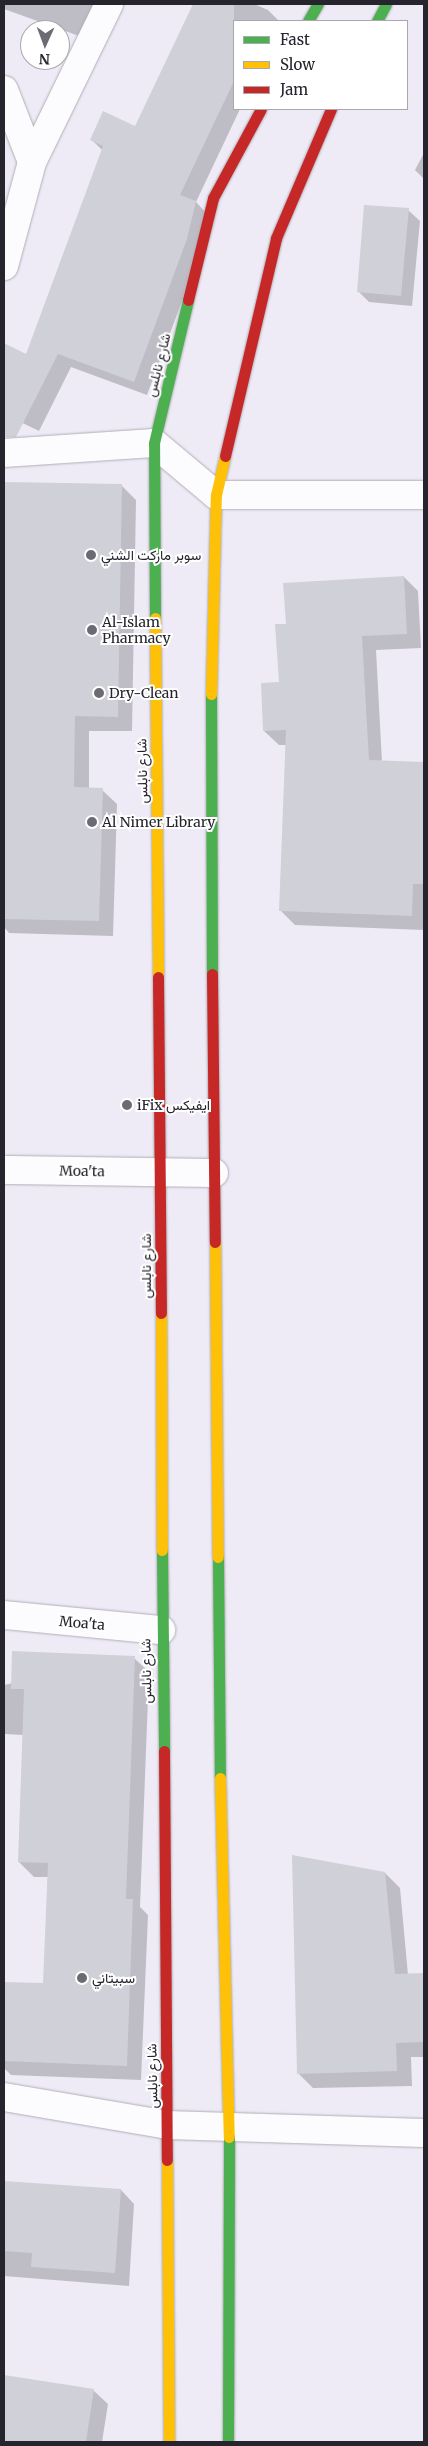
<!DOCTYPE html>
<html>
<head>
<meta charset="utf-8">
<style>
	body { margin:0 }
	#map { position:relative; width:428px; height:2446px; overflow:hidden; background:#eeebf6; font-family:Merriweather,Vazirmatn,serif }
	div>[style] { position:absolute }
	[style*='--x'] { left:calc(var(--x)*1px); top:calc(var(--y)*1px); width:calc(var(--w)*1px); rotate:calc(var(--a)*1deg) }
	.shadow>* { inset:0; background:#0003 }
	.building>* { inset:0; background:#d0d0d8 }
	.roads { filter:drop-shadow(0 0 1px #b0aeb6) drop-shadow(0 0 1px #b0aeb6) }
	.street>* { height:28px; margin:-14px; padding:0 14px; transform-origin:14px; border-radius:14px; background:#fcfcfe }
	.fast>* { height:11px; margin:-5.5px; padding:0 5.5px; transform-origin:5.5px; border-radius:5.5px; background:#4caf50 }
	.slow>* { height:11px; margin:-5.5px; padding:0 5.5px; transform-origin:5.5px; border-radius:5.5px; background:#ffc107 }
	.jam>* { height:11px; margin:-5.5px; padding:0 5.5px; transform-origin:5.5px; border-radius:5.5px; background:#c62828 }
	.dots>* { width:14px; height:14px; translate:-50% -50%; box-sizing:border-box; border:2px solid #fff; border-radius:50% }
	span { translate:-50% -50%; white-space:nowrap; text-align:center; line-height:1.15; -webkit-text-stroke:4px #fff; paint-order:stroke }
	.street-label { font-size:14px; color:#26242c }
	.poi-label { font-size:14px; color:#26242c }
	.left { translate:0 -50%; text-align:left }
	.frame { position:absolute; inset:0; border:5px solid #26242c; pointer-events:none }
	.legend { position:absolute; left:233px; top:20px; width:175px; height:90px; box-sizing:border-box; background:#fff; border:1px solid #a8a7ab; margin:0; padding:6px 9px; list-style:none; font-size:15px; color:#26242c }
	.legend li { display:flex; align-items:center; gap:10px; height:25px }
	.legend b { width:25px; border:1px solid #a8a7ab }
	.north { position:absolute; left:20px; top:20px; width:50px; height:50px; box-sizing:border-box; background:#fff; border:1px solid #a8a7ab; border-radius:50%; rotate:182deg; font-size:14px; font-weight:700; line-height:20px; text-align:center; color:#26242c }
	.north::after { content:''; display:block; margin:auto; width:18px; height:22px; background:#6c6a73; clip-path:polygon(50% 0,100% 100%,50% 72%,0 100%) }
</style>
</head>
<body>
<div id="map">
	<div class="shadow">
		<div style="clip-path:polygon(4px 4px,94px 4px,82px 37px,4px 9px)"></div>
		<div style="clip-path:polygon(195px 4px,254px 4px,268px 10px,279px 21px,234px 21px,234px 109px,240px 109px,196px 202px,209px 216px,200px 253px,147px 395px,71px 367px,39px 431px,4px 414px,4px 345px,27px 356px,103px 151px,91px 139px,135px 128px)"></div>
		<div style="clip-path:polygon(424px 153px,424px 179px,415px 170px)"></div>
		<div style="clip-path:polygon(408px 210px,420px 221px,412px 306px,369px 302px,358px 291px)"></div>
		<div style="clip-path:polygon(4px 483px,121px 485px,136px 500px,132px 731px,89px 731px,89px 789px,102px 790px,117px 804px,113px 936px,9px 933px,4px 927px)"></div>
		<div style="clip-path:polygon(404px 577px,418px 591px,421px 648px,376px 650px,382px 762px,424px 763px,424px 930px,295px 925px,281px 911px,286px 745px,279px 745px,264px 731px,280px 683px,287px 625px)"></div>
		<div style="clip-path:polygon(134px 1658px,149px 1672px,140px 1907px,148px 1915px,141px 2080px,11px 2075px,4px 2068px,4px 1983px,44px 1985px,48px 1877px,34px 1877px,19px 1862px,24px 1735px,4px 1734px,4px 1685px)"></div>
		<div style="clip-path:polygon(385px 1873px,400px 1888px,408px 1975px,424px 1974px,424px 2057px,411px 2057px,412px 2086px,313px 2088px,298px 2073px)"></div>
		<div style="clip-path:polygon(4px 2182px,121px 2190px,134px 2204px,129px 2286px,4px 2276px)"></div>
		<div style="clip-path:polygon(4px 2376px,94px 2391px,108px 2404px,102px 2442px,4px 2442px)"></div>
	</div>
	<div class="building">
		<div style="clip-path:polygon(193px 4px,234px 4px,234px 81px,180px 195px,196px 201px,187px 239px,134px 382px,58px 354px,16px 437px,4px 437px,4px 343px,26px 354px,103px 146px,90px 140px,103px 111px,135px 126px)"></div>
		<div style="clip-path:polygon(364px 205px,409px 208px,401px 296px,357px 292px)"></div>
		<div style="clip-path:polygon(4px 482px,122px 484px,118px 717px,75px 716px,74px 787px,103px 788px,99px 921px,4px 919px)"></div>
		<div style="clip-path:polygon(404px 576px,407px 634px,362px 636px,369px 760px,424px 762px,424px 884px,413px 884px,412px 916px,279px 911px,286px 730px,263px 731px,261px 683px,279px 682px,275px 624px,286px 624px,283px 583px)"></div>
		<div style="clip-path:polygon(12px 1651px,135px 1656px,126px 1899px,133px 1899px,127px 2066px,4px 2061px,4px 1982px,43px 1983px,48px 1863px,18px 1862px,24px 1689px,11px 1689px)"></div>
		<div style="clip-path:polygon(292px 1855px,385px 1872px,395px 1974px,424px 1973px,424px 2042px,396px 2043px,397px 2071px,297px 2074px)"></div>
		<div style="clip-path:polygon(4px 2181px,121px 2189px,115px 2273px,31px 2267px,32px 2253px,4px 2251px)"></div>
		<div style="clip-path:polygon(4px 2375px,94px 2389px,86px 2442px,4px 2442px)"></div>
	</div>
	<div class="roads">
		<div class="street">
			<div style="--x:4;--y:90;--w:77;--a:68.7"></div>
			<div style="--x:4;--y:266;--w:108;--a:-74.9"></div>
			<div style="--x:32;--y:162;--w:176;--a:-64"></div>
			<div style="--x:4;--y:453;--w:150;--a:-3.8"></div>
			<div style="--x:154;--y:443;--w:81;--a:40"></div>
			<div style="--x:216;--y:495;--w:208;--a:0"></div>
			<div style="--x:4;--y:1170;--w:210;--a:0.8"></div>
			<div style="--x:4;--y:1615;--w:158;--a:5.5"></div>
			<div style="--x:4;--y:2097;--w:165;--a:9.7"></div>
			<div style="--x:167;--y:2125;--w:257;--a:1.8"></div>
		</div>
		<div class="fast">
			<div style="--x:308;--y:21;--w:20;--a:-60"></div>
			<div style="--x:377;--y:21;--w:19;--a:-62"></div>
			<div style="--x:155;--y:618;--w:175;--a:-90.3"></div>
			<div style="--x:154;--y:443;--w:147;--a:-76.6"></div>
			<div style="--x:211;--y:694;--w:280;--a:89.8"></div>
			<div style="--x:162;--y:1550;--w:201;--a:89.4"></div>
			<div style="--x:218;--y:1557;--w:221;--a:89.5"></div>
			<div style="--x:228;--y:2442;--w:305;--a:-89.8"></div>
		</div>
		<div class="slow">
			<div style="--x:155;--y:618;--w:359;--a:89.5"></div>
			<div style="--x:211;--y:694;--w:199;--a:-88.6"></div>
			<div style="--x:216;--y:495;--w:40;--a:-77"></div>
			<div style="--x:215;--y:1242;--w:315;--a:89.5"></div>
			<div style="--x:161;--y:1313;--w:237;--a:89.8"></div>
			<div style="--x:220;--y:1778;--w:359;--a:88.6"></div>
			<div style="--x:167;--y:2160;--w:282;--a:89.6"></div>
		</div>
		<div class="jam">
			<div style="--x:188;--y:300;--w:105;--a:-76.2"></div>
			<div style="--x:213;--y:198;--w:101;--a:-61.7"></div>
			<div style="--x:225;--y:456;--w:224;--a:-76.8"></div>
			<div style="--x:276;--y:238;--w:140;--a:-66.9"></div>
			<div style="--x:212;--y:974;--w:268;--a:89.4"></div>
			<div style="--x:158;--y:977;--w:336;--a:89.5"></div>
			<div style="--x:164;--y:1751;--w:409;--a:89.6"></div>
		</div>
	</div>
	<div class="dots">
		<div style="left:91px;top:555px;background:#6c6a73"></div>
		<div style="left:92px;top:630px;background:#6c6a73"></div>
		<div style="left:99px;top:693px;background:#6c6a73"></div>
		<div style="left:92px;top:822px;background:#6c6a73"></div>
		<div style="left:127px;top:1105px;background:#6c6a73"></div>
		<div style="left:82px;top:1978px;background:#6c6a73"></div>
	</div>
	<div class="street-label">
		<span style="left:158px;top:365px;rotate:-76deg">شارع نابلس</span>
		<span style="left:142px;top:771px;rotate:-91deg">شارع نابلس</span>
		<span style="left:82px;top:1171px;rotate:1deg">Moa'ta</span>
		<span style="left:146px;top:1266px;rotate:-90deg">شارع نابلس</span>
		<span style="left:82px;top:1623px;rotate:5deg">Moa'ta</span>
		<span style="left:146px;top:1671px;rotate:-91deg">شارع نابلس</span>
		<span style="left:152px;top:2076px;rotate:-91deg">شارع نابلس</span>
	</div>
	<div class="poi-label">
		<span class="left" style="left:101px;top:555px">سوبر ماركت الشني</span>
		<span class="left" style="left:102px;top:630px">Al-Islam<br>Pharmacy</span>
		<span class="left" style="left:109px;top:693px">Dry-Clean</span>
		<span class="left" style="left:102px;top:822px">Al Nimer Library</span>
		<span class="left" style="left:137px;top:1105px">iFix ايفيكس</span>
		<span class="left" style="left:92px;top:1978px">سبيتاني</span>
	</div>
	<div class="frame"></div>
	<ul class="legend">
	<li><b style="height:6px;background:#4caf50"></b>Fast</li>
	<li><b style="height:6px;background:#ffc107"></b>Slow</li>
	<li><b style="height:6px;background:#c62828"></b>Jam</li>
	</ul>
	<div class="north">N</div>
</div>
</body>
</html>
